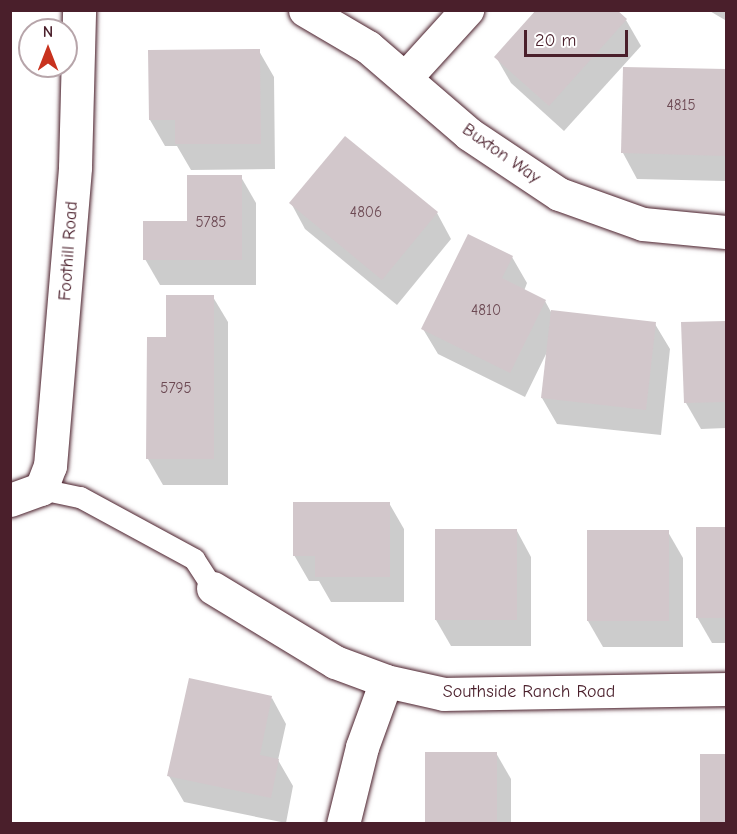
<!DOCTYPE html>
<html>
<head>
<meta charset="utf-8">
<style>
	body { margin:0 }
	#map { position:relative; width:737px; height:834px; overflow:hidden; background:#fff; font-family:"Comic Neue",sans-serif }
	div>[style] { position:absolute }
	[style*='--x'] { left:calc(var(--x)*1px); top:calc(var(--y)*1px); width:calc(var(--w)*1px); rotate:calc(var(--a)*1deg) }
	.shadow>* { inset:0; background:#0003 }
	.building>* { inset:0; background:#d2c7cb }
	.roads { filter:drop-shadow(0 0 2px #4a1f2b) drop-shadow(0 0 2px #4a1f2b) }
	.service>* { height:21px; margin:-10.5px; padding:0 10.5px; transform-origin:10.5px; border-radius:10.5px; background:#fff }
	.minor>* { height:33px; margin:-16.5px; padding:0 16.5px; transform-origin:16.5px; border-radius:16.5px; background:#fff }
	span { translate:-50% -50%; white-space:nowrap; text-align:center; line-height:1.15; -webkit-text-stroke:5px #fff; paint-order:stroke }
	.number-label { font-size:15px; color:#6c4953 }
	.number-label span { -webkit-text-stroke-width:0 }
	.street-label { font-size:18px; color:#4a1f2b }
	.frame { position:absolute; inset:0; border:12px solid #4a1f2b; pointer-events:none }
	.north { position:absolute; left:18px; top:18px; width:60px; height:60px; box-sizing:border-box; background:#fff; border:2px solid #b7a5aa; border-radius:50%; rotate:0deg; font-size:16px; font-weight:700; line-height:24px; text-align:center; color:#4a1f2b }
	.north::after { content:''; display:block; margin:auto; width:21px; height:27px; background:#c8321e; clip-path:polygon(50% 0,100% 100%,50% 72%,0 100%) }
	.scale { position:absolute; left:524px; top:30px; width:104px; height:27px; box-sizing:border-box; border:3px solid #4a1f2b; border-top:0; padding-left:8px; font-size:18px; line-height:21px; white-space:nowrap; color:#4a1f2b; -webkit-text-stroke:4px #fff; paint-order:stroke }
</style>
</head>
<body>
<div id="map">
	<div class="shadow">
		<div style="clip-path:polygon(708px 10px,726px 10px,726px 17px,725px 20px)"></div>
		<div style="clip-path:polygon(626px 20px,641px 46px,564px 131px,511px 83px,496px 57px)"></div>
		<div style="clip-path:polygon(150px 51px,259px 51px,274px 77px,275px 169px,191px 170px,177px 146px,165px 146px,150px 120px)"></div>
		<div style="clip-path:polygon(625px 68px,726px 71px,726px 181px,637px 179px,623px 153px)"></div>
		<div style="clip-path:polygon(241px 177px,256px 203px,256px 285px,160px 285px,145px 259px)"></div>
		<div style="clip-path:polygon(291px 203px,437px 213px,451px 239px,397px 305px,305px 229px)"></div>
		<div style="clip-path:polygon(512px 257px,527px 283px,524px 291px,545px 301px,551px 312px,655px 324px,670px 349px,661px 435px,557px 424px,542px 398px,547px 352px,525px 397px,438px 354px,423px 329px)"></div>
		<div style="clip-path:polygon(213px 297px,228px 322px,228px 485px,163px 485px,148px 459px,167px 338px)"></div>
		<div style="clip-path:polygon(726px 322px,726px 428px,701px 429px,686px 403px,683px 324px)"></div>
		<div style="clip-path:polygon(389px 503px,404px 529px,404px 602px,331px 602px,319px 581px,309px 581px,294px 555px)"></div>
		<div style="clip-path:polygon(697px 528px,726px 528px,726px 643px,712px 643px,697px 617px)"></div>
		<div style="clip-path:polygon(517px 531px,531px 557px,531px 646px,451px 646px,436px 620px)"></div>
		<div style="clip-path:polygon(668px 532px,683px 558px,683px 647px,603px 647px,588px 621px)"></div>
		<div style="clip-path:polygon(272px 698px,286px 724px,278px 760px,293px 786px,286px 823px,184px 802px,169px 776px)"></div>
		<div style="clip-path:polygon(496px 753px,511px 779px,511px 824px,427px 824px)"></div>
		<div style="clip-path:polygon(702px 756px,726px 756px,726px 824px,701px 824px)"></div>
	</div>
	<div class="building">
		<div style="clip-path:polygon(536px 10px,617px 10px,627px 19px,549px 106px,494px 57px)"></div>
		<div style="clip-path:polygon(260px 49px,261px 144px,175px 144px,175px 120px,149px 120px,148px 50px)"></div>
		<div style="clip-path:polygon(623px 67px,726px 69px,726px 156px,621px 153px)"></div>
		<div style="clip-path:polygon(345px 136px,438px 212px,382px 280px,289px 203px)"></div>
		<div style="clip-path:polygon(187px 175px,242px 175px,242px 260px,143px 260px,143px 221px,187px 221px)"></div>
		<div style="clip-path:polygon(468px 234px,513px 256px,502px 278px,546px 300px,510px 373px,421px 329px)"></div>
		<div style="clip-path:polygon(166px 295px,214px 295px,214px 459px,146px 459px,147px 337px,166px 337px)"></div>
		<div style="clip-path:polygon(551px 310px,656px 322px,646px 410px,541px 398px)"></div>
		<div style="clip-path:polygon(726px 321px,726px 402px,684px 403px,681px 322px)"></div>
		<div style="clip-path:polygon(293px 502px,390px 502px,390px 577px,315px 577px,315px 556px,293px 556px)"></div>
		<div style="clip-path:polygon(696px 527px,726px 527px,726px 618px,696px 618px)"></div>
		<div style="clip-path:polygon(435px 529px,517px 529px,517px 620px,435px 620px)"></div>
		<div style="clip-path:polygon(587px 530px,669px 530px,669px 621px,587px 621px)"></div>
		<div style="clip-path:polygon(189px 678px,272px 696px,260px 755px,279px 759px,271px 798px,167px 776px)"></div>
		<div style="clip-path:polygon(425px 752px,497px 752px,497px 824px,425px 824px)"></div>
		<div style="clip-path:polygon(700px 754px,726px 754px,726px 824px,700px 824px)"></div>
	</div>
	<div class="roads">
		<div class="service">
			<div style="--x:41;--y:489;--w:40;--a:12"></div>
			<div style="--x:80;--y:497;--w:130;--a:28.5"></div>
			<div style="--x:194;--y:559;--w:35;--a:57"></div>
		</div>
		<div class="minor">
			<div style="--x:305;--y:10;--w:73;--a:30.4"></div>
			<div style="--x:368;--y:47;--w:133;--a:40.7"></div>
			<div style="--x:469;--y:134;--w:108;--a:33.7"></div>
			<div style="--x:559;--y:194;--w:89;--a:19.7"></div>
			<div style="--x:643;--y:224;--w:83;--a:5.5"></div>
			<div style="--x:406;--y:77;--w:91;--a:-47.7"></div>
			<div style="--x:10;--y:500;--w:33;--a:-20"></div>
			<div style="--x:41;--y:489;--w:25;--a:-69"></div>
			<div style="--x:50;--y:466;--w:300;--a:-85.2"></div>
			<div style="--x:75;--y:167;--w:157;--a:-88.5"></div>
			<div style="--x:213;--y:588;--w:143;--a:31.2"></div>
			<div style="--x:335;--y:662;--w:54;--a:20.4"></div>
			<div style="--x:386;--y:681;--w:59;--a:12.6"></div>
			<div style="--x:444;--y:694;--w:282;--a:-1"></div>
			<div style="--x:343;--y:824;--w:79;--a:-76.1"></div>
			<div style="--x:362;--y:747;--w:70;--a:-70"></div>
		</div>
	</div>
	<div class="number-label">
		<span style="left:681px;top:106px">4815</span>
		<span style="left:366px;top:213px">4806</span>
		<span style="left:211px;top:223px">5785</span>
		<span style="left:486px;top:311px">4810</span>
		<span style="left:176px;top:389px">5795</span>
	</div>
	<div class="street-label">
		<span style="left:501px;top:154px;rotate:35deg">Buxton Way</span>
		<span style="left:69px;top:251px;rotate:-86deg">Foothill Road</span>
		<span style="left:529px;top:692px">Southside Ranch Road</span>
	</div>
	<div class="frame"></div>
	<div class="north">N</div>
	<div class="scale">20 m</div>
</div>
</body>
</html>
